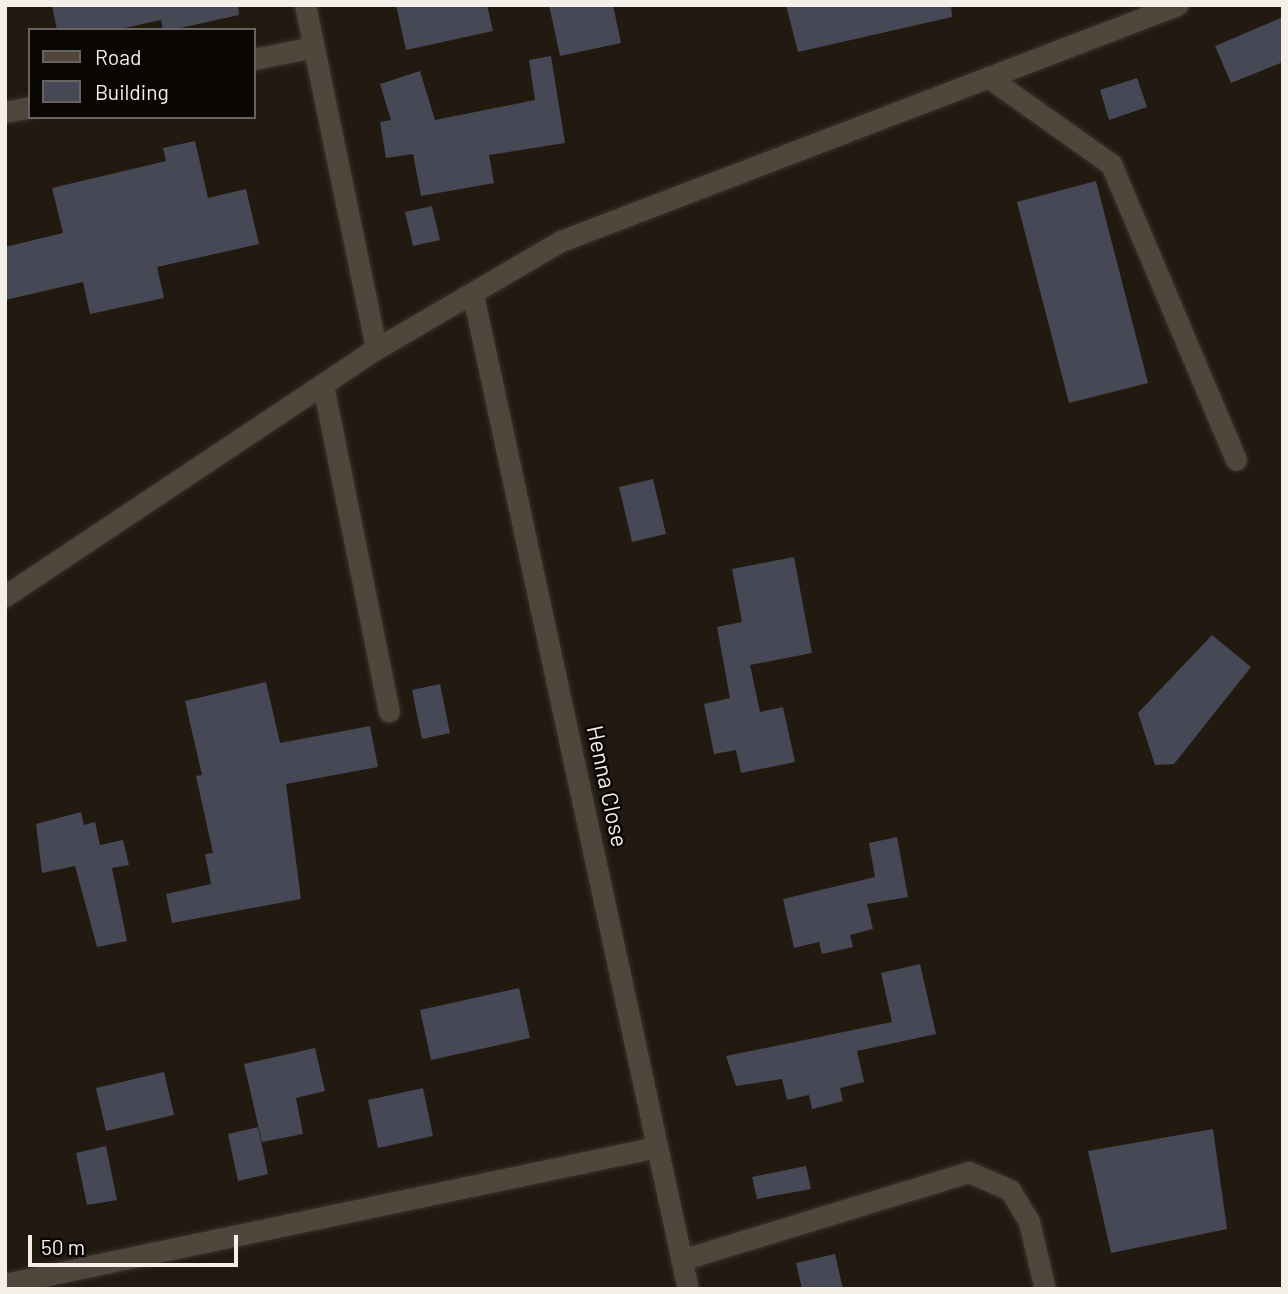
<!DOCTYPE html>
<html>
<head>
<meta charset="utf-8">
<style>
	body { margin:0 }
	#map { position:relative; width:1288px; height:1294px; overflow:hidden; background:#221a10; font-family:Barlow,sans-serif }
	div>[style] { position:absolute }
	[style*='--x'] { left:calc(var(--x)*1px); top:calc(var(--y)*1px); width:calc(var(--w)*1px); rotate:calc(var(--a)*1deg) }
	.building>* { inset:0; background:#474855 }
	.roads { filter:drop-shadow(0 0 2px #3a342f) drop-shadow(0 0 2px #3a342f) }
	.minor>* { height:21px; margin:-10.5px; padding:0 10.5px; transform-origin:10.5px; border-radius:10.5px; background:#50463c }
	span { translate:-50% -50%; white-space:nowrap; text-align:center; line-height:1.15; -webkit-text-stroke:5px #090603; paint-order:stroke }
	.street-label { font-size:23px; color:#f5efe9 }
	.frame { position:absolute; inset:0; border:7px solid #f5efe9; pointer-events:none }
	.legend { position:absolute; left:28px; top:28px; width:228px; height:91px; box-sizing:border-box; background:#090603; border:2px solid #67635f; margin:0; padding:9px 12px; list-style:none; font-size:21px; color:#f5efe9 }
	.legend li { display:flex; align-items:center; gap:14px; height:35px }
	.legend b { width:35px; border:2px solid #67635f }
	.scale { position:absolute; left:28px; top:1235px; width:210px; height:32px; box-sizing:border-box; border:4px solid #f5efe9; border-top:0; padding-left:9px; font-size:21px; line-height:24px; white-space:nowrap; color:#f5efe9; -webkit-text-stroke:5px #090603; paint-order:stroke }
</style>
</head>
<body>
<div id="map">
	<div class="building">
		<div style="clip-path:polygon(52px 5px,238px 5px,239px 15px,171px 30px,163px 30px,161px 20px,115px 30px,57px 30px)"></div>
		<div style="clip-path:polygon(396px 5px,487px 5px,493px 31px,406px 50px)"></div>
		<div style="clip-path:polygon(549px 5px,613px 5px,621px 43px,560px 56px)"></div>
		<div style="clip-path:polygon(786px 5px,951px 5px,952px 17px,798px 52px)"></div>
		<div style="clip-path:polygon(1283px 17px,1283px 62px,1231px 83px,1215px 46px)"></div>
		<div style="clip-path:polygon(551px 56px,565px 143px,489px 155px,494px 183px,421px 196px,413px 154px,386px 158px,380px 122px,391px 120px,380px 84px,420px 71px,435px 120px,535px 100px,529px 60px)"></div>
		<div style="clip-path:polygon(1137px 78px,1147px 107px,1109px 120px,1100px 90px)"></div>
		<div style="clip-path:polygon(195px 141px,208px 198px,246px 189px,259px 244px,157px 267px,164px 298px,90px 314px,83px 282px,5px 300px,5px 247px,63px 233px,52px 188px,166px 161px,163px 148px)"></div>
		<div style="clip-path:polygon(1096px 181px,1148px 383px,1069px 403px,1017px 202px)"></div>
		<div style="clip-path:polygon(432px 206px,440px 240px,413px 246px,405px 212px)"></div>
		<div style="clip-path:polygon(653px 479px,666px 534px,632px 542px,619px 487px)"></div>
		<div style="clip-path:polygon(794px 557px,812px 653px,750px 665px,760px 712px,783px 707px,795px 762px,741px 773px,736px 750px,714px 754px,704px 704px,730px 698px,717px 627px,742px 622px,732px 569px)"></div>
		<div style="clip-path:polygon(1212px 635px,1251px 667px,1174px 764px,1155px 765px,1138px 713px)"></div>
		<div style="clip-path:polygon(266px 682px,280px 743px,370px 726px,378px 767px,286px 784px,301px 899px,172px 923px,166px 894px,211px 884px,205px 854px,213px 853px,196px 776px,202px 775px,185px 701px)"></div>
		<div style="clip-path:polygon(440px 684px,450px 733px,422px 739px,412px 690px)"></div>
		<div style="clip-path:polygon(81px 812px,84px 825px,95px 822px,100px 845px,123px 840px,129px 865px,112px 868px,127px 941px,97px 947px,75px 866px,42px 873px,36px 824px)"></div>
		<div style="clip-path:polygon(897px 837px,908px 897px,867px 904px,873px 929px,850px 935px,853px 947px,822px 954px,819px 942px,794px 948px,783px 899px,875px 877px,869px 843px)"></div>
		<div style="clip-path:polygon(920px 964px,936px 1034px,857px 1051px,864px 1082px,840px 1088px,843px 1101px,812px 1109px,809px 1095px,787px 1100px,782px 1079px,736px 1086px,726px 1056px,892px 1022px,881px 973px)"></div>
		<div style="clip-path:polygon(519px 988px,530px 1038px,431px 1060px,420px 1010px)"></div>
		<div style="clip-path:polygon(315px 1048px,325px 1091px,296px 1098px,303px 1134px,262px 1142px,244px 1064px)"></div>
		<div style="clip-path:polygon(164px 1072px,174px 1115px,106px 1131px,96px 1088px)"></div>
		<div style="clip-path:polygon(423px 1088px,433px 1136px,378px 1148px,368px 1100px)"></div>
		<div style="clip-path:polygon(258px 1127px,268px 1174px,238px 1181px,228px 1134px)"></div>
		<div style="clip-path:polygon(1213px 1129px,1227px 1229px,1111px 1253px,1088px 1151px)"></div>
		<div style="clip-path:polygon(106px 1146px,117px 1200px,87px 1205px,76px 1153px)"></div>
		<div style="clip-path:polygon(806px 1166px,811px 1189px,757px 1199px,752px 1177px)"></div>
		<div style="clip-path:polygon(835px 1254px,843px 1289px,802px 1289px,796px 1263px)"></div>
	</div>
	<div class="roads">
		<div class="minor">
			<div style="--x:305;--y:5;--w:351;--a:78.3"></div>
			<div style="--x:254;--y:59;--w:60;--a:-11.5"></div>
			<div style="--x:988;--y:77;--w:151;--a:35.3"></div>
			<div style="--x:1111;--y:164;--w:321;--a:67.1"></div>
			<div style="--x:5;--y:112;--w:25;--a:-11"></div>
			<div style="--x:473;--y:295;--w:1017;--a:77.8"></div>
			<div style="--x:323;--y:385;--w:333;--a:78.6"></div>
			<div style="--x:5;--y:596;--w:446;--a:-33.7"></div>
			<div style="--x:376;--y:349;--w:214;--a:-30.3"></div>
			<div style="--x:561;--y:241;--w:660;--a:-20.96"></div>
			<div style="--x:681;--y:1260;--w:301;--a:-17"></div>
			<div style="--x:969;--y:1172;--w:45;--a:23.7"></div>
			<div style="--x:1010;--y:1190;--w:37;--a:59"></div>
			<div style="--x:1029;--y:1222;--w:69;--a:76.6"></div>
			<div style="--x:5;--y:1284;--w:666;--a:-11.87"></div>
		</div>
	</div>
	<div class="street-label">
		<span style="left:608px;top:786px;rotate:78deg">Henna Close</span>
	</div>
	<div class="frame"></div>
	<ul class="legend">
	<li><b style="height:9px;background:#50463c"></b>Road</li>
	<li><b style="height:19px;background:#474855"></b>Building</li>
	</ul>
	<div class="scale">50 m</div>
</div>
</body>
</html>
